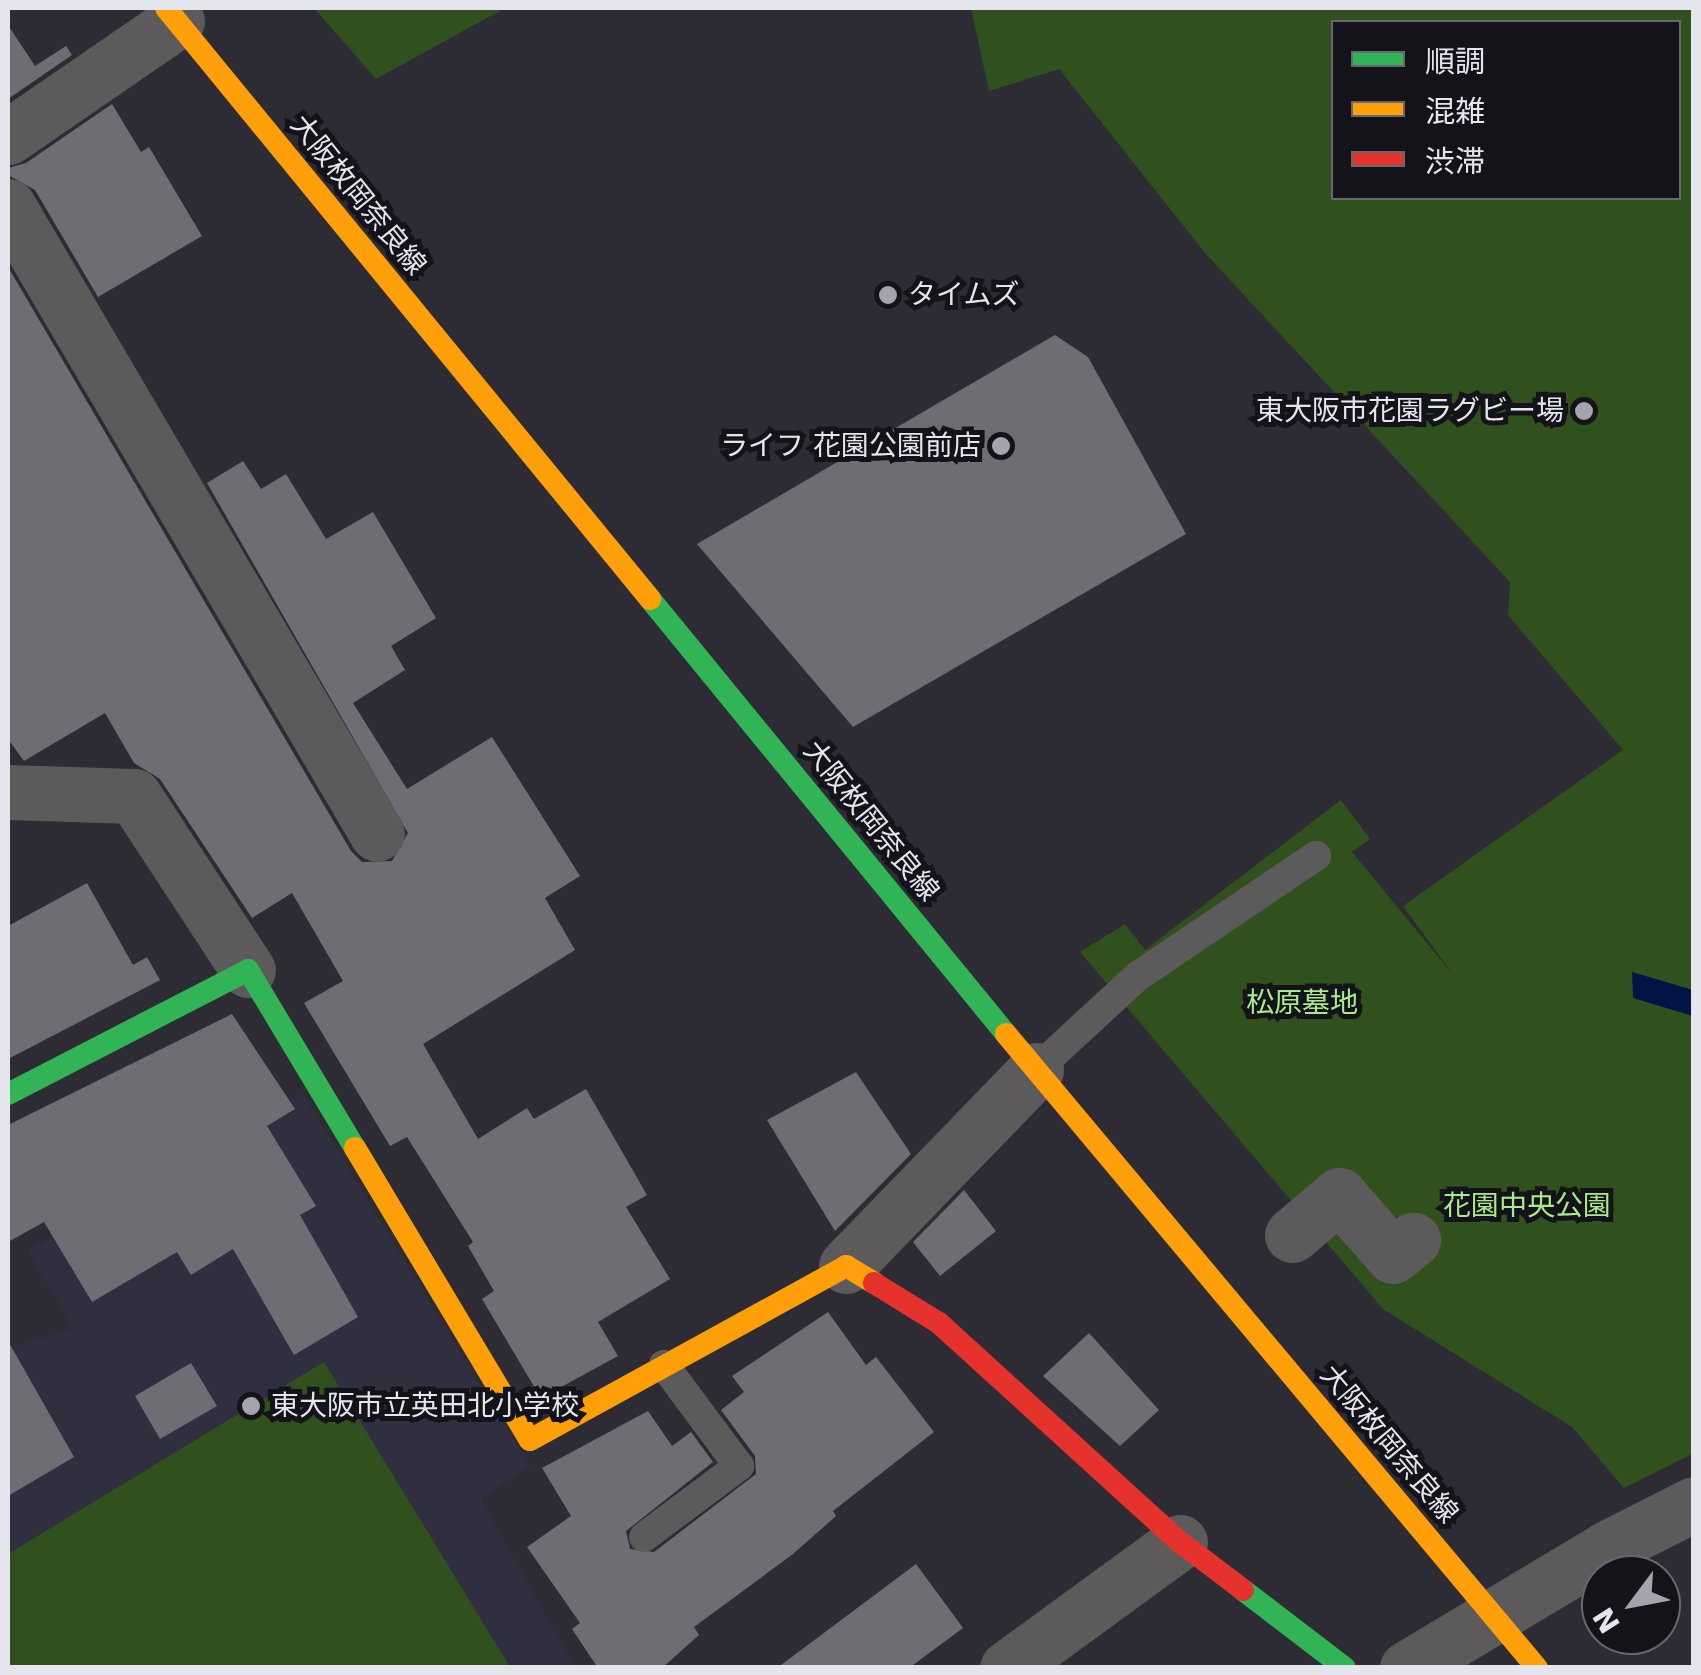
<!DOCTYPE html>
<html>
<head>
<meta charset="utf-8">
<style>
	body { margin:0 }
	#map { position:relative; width:1701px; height:1675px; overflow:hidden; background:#2d2c34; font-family:"DejaVu Sans","Noto Sans JP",sans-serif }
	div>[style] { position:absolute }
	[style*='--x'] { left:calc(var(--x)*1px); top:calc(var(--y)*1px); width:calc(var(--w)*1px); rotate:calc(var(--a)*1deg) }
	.built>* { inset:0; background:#2f2f40 }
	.green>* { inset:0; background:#30511d }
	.water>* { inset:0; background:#041346 }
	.building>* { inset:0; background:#6e6d74 }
	.lane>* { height:30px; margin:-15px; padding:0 15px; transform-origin:15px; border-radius:15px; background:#5d5a5b }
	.street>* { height:55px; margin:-27.5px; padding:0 27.5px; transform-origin:27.5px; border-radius:27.5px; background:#5d5a5b }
	.fast>* { height:22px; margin:-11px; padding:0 11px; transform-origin:11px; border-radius:11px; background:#30b455 }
	.slow>* { height:22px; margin:-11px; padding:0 11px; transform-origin:11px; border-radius:11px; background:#ff9f0a }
	.jam>* { height:22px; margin:-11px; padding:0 11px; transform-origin:11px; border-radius:11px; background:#e5322d }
	.dots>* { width:28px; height:28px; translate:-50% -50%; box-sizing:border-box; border:5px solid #131319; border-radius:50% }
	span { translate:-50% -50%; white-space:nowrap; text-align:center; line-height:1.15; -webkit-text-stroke:10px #131319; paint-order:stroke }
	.street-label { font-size:28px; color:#e5e5ee }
	.poi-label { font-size:28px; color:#e5e5ee }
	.left { translate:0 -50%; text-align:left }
	.right { translate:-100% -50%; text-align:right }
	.park-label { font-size:28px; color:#abe98d }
	.frame { position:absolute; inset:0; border:10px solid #e5e5ee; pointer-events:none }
	.legend { position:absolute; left:1331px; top:20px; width:350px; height:180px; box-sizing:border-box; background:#131319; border:2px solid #67676e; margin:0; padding:12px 18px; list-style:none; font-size:30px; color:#e5e5ee }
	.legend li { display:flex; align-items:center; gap:20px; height:50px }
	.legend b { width:50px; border:2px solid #67676e }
	.north { position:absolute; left:1581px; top:1555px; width:100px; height:100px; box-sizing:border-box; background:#131319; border:2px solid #67676e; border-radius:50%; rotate:238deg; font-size:28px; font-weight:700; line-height:40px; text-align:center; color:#e5e5ee }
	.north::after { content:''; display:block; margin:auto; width:35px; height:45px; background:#a5a4ad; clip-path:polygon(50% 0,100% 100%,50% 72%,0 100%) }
</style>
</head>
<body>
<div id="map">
	<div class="built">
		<div style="clip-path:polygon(303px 1094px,530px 1466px,481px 1499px,574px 1667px,8px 1668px,8px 1347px,73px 1329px,28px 1250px)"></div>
	</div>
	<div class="green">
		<div style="clip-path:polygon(314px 8px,505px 8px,376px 79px)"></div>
		<div style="clip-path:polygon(evenodd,971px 8px,1693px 8px,1694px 1453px,1624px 1488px,1572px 1427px,1383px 1309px,1080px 952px,1125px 924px,1145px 950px,1341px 800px,1370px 839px,1352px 852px,1455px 977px,1403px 906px,1623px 750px,1508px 615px,1510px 582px,1206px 254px,1059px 69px,989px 91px,971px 8px,1334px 22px,1678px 22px,1678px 198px,1334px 198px,1334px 22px)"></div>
		<div style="clip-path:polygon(324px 1362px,510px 1667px,8px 1667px,8px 1554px)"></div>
	</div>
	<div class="water">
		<div style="clip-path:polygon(1632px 972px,1693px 990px,1693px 1016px,1633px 998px)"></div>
	</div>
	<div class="building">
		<div style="clip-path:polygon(8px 25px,35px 66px,66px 46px,72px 55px,8px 99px)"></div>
		<div style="clip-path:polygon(112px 104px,141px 152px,149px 147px,202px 236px,98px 297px,35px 190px,8px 175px,8px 168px,26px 163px)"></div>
		<div style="clip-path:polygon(8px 267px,351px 851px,362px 862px,392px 861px,408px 833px,207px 483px,243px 461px,261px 489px,286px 474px,326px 539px,373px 512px,436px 618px,391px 646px,405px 670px,353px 703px,407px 789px,492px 737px,580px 876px,545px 898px,575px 950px,423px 1044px,478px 1139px,527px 1108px,534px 1119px,586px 1089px,647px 1195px,626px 1207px,670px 1279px,598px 1322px,618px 1356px,541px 1398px,482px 1299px,494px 1291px,468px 1246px,473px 1242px,407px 1137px,390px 1146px,304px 1003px,343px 981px,292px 893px,252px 918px,160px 779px,134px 763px,105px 713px,24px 761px,8px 739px)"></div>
		<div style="clip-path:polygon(1055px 335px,1088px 357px,1186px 534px,853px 727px,697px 544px)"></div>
		<div style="clip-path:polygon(87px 883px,133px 965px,147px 957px,160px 980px,8px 1059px,8px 926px)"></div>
		<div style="clip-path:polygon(232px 1014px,295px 1109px,267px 1126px,316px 1206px,300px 1215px,358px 1317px,294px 1355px,233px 1249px,191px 1275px,177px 1252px,92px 1302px,44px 1222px,8px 1242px,8px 1125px)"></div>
		<div style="clip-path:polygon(856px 1072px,911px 1154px,835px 1231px,767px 1120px)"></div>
		<div style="clip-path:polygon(964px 1190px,996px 1231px,940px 1276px,913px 1242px)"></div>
		<div style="clip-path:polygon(828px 1312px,866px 1365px,876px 1357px,934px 1432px,833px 1511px,836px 1516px,793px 1554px,694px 1627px,699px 1635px,662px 1668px,598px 1668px,572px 1629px,580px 1623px,527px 1547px,571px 1516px,542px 1468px,648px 1411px,672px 1446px,691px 1432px,713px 1462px,626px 1531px,630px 1549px,654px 1552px,756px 1474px,755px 1456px,721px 1410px,744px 1392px,732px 1376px)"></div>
		<div style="clip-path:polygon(1089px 1333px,1159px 1410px,1120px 1446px,1043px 1376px)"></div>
		<div style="clip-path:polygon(8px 1341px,74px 1457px,8px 1496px)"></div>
		<div style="clip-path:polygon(191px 1363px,217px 1406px,160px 1439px,135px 1396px)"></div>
		<div style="clip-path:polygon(916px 1564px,963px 1628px,909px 1668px,777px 1668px)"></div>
	</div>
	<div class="lane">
		<div style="--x:1036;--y:1070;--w:139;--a:-42.7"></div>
		<div style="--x:1138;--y:976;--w:215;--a:-34"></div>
		<div style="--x:644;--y:1537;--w:119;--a:-36.8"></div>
		<div style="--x:739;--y:1466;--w:126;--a:-126.6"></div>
	</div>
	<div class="street">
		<div style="--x:8;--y:137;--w:205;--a:-34.5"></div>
		<div style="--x:8;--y:206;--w:728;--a:59.56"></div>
		<div style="--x:8;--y:792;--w:126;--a:1.8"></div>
		<div style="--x:134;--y:796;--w:208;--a:56.8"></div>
		<div style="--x:1292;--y:1235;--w:62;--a:-40.4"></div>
		<div style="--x:1339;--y:1195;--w:81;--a:48.5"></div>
		<div style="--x:1393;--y:1256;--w:26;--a:-39"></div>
		<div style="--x:846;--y:1266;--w:273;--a:-45.9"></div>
		<div style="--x:1007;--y:1668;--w:214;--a:-36.1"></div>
		<div style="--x:1407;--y:1668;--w:235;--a:-30.9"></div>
		<div style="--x:1609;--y:1547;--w:95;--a:-26.8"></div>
	</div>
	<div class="fast">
		<div style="--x:650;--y:599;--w:562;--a:50.7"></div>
		<div style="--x:8;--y:1094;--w:270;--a:-27.3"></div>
		<div style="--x:248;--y:970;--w:208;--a:59"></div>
		<div style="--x:1243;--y:1590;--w:128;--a:37.4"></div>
	</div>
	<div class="slow">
		<div style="--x:166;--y:8;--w:764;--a:50.68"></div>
		<div style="--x:1006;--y:1034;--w:827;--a:50.05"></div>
		<div style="--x:355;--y:1148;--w:340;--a:59.1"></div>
		<div style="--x:530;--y:1440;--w:361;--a:-28.8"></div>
		<div style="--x:846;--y:1266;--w:33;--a:31"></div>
	</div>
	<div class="jam">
		<div style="--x:874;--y:1283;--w:76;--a:31.6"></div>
		<div style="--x:939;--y:1323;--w:326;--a:42.3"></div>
		<div style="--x:1180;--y:1542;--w:79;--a:37.3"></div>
	</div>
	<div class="dots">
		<div style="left:888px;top:295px;background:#a5a4ad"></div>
		<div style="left:1584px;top:411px;background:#a5a4ad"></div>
		<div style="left:1001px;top:446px;background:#a5a4ad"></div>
		<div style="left:251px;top:1406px;background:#a5a4ad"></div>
	</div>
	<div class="street-label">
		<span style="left:358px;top:195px;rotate:51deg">大阪枚岡奈良線</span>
		<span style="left:871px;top:821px;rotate:51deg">大阪枚岡奈良線</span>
		<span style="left:1389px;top:1444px;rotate:50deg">大阪枚岡奈良線</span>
	</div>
	<div class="poi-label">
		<span class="left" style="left:908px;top:295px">タイムズ</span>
		<span class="right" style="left:1564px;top:411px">東大阪市花園ラグビー場</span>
		<span class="right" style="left:981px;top:446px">ライフ 花園公園前店</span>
		<span class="left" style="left:271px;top:1406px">東大阪市立英田北小学校</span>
	</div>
	<div class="park-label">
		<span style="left:1302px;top:1003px">松原墓地</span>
		<span style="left:1527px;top:1206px">花園中央公園</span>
	</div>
	<div class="frame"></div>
	<ul class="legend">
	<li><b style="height:12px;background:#30b455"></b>順調</li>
	<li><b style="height:12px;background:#ff9f0a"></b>混雑</li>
	<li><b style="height:12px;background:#e5322d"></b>渋滞</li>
	</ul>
	<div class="north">N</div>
</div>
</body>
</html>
